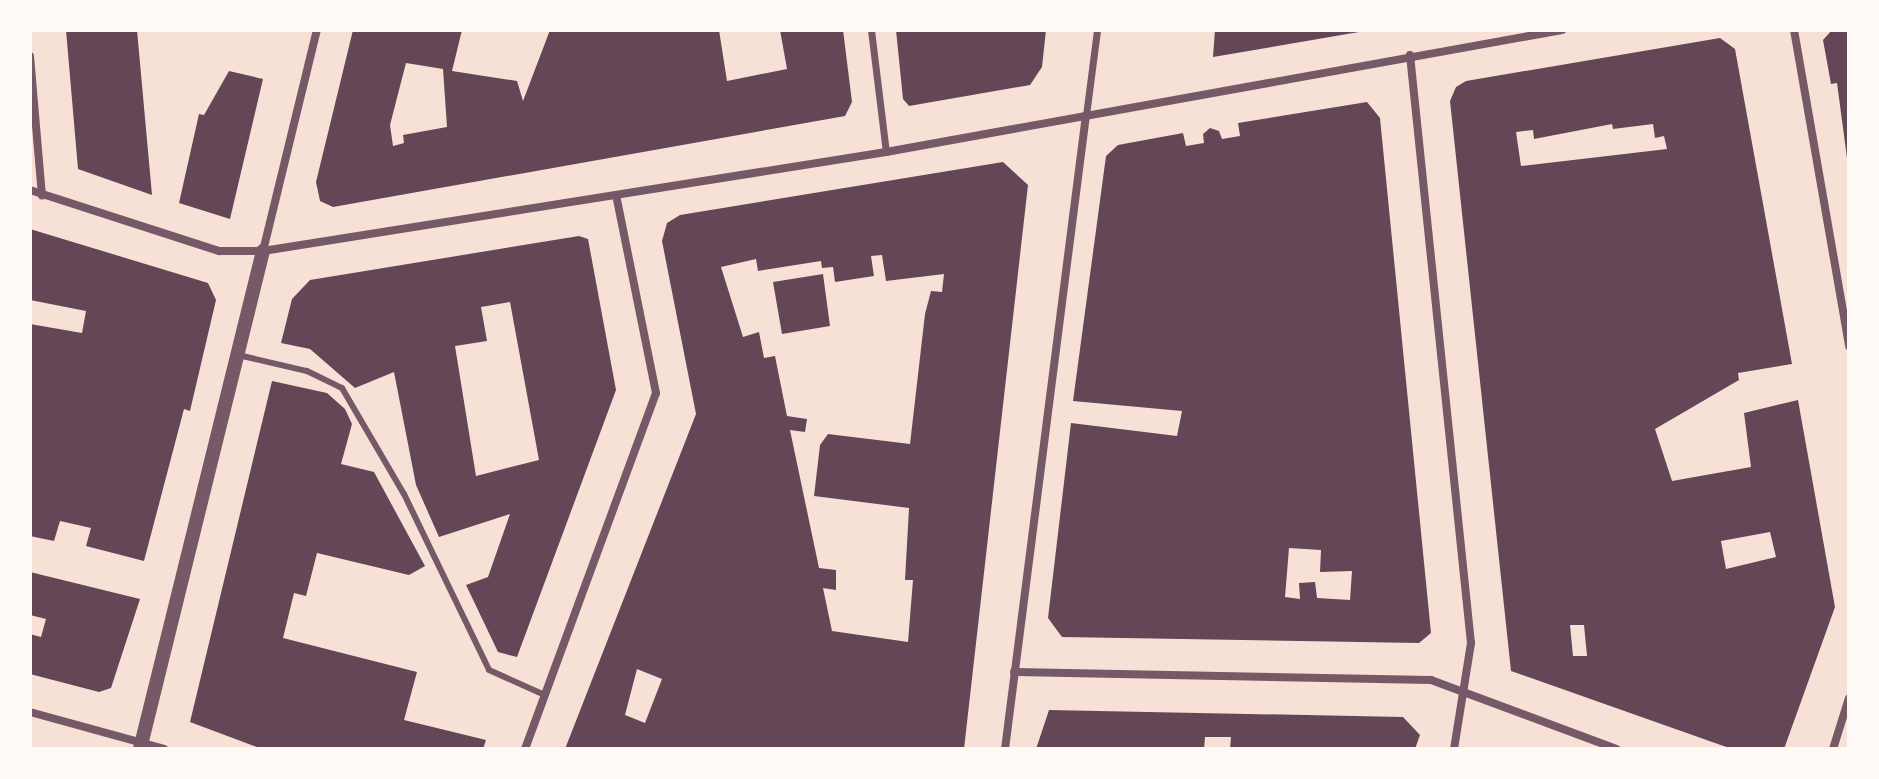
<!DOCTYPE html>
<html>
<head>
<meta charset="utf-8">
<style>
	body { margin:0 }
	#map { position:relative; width:1879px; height:779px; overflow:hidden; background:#f7e1d7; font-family:"Titillium Web",sans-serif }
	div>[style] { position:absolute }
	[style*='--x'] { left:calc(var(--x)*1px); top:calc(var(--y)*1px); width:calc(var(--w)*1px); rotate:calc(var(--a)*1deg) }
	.building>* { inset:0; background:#644757 }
	.service>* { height:6px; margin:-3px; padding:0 3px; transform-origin:3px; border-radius:3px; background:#755966 }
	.pedestrian>* { height:7px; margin:-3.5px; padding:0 3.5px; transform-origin:3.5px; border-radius:3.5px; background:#755966 }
	.minor>* { height:8px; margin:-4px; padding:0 4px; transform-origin:4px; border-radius:4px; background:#755966 }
	.tertiary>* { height:14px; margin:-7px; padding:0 7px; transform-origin:7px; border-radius:7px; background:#755966 }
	span { translate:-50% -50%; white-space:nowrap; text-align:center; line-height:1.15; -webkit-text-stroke:6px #fffaf5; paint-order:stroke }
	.frame { position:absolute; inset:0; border:32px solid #fffaf5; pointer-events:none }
</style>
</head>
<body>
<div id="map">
	<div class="building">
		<div style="clip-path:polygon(66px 30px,137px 30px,152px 195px,78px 169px)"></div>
		<div style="clip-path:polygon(evenodd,353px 30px,462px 30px,452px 71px,517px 81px,523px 101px,550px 30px,719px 30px,727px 81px,787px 69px,780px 30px,843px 30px,852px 102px,845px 116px,333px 207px,320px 201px,316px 182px,353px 30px,406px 63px,443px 69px,447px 127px,403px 135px,404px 143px,393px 146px,390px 125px,406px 63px)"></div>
		<div style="clip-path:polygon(896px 30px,1046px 30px,1042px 67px,1030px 85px,909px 106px,903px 99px)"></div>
		<div style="clip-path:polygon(1215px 30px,1359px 30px,1359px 32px,1213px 57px)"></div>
		<div style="clip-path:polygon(1832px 30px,1849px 30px,1849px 173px,1837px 83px,1831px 84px,1823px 40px)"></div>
		<div style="clip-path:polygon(evenodd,1720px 38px,1735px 49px,1792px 364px,1738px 373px,1739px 380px,1655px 429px,1672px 481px,1751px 467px,1744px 413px,1798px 400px,1835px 607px,1784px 749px,1732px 749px,1511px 671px,1450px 101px,1456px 87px,1466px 81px,1720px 38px,1612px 124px,1613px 129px,1653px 124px,1655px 138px,1664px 136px,1667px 149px,1521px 166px,1516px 132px,1533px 130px,1534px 139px,1612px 124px,1720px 38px,1770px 532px,1776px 557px,1726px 569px,1721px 541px,1770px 532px,1720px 38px,1570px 625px,1584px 625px,1587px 656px,1573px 656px,1570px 625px)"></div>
		<div style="clip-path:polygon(229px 71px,263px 79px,230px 219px,179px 203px,199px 114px,204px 115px)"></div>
		<div style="clip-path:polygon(evenodd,1367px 102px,1380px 118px,1431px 633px,1419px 643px,1062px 637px,1048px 618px,1071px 423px,1177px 436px,1182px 411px,1073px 401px,1106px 156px,1118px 145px,1183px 133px,1186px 146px,1204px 143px,1203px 134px,1210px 128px,1219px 131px,1222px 139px,1240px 136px,1238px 123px,1367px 102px,1289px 548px,1321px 550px,1320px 572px,1352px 571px,1350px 600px,1317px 598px,1315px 582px,1299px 583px,1300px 599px,1285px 597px,1289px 548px)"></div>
		<div style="clip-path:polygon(evenodd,1003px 162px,1028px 185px,964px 749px,565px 749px,696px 414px,662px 241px,667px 223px,680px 215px,1003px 162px,882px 255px,886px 281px,944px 274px,942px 292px,931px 291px,925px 314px,910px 444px,828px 434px,820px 445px,814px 496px,909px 508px,905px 580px,913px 580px,908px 642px,832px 631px,823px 588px,836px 590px,836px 570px,819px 568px,790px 430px,805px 432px,807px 419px,787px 416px,775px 356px,764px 358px,759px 332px,743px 337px,721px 267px,756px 259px,758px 271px,821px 261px,822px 268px,833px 267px,835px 282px,874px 276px,871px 256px,882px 255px,1003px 162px,637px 669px,662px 679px,645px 723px,625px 715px,637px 669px)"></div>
		<div style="clip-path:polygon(30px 229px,208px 283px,216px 300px,190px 411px,184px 409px,144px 561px,86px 546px,91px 528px,60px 521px,54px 541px,30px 536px,30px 324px,82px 333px,86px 311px,30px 300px)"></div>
		<div style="clip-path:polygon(evenodd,579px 236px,588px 239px,616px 390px,517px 657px,498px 652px,466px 585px,488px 577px,510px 514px,439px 537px,416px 485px,394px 372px,355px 388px,310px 349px,281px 343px,292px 299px,310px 280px,579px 236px,510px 302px,539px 460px,476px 476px,455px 346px,487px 341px,481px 307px,510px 302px)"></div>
		<div style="clip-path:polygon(823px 274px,830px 326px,782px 334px,773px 282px)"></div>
		<div style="clip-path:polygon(272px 381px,327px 393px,345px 409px,352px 424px,341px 464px,374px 472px,425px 566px,409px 575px,317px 553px,306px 596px,294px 593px,283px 638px,417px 672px,404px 720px,486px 740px,483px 749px,262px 749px,190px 722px)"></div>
		<div style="clip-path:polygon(30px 572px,140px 599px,111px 688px,99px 692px,30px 674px,30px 634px,41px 637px,46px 619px,30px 615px)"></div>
		<div style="clip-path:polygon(1049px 710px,1403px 717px,1420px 735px,1415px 749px,1230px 749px,1231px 737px,1205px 737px,1204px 749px,1036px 749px)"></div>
	</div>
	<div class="service">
		<div style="--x:238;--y:355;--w:71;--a:13.1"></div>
		<div style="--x:307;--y:371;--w:39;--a:26"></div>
		<div style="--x:342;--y:388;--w:123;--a:59.7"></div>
		<div style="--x:404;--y:494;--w:195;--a:64.2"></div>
		<div style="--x:489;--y:670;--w:61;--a:24.1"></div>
	</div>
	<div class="pedestrian">
		<div style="--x:871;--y:30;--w:123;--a:83"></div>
		<div style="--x:1086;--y:115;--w:86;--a:-82.6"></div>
	</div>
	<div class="minor">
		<div style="--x:1794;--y:30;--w:321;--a:80.1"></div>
		<div style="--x:1410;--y:55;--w:591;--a:84.08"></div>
		<div style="--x:1471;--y:643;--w:107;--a:99.1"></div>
		<div style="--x:30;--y:56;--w:140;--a:85.1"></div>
		<div style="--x:30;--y:190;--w:199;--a:17.9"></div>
		<div style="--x:219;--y:251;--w:44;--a:0"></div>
		<div style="--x:263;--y:251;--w:631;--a:-9.03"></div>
		<div style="--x:886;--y:152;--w:687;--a:-10.23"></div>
		<div style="--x:263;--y:251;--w:228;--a:-76.3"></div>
		<div style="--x:1014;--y:672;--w:417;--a:1.1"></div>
		<div style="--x:1431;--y:680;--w:198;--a:20.4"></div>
		<div style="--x:30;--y:712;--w:139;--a:15.4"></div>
		<div style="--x:525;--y:749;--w:379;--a:-69.8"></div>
		<div style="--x:656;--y:393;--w:202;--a:-101.4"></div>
		<div style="--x:1005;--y:749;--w:639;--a:-82.72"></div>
		<div style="--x:1833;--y:749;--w:53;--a:-72.6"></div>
	</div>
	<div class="tertiary">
		<div style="--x:140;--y:749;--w:513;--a:-76.13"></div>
	</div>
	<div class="frame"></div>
</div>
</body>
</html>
